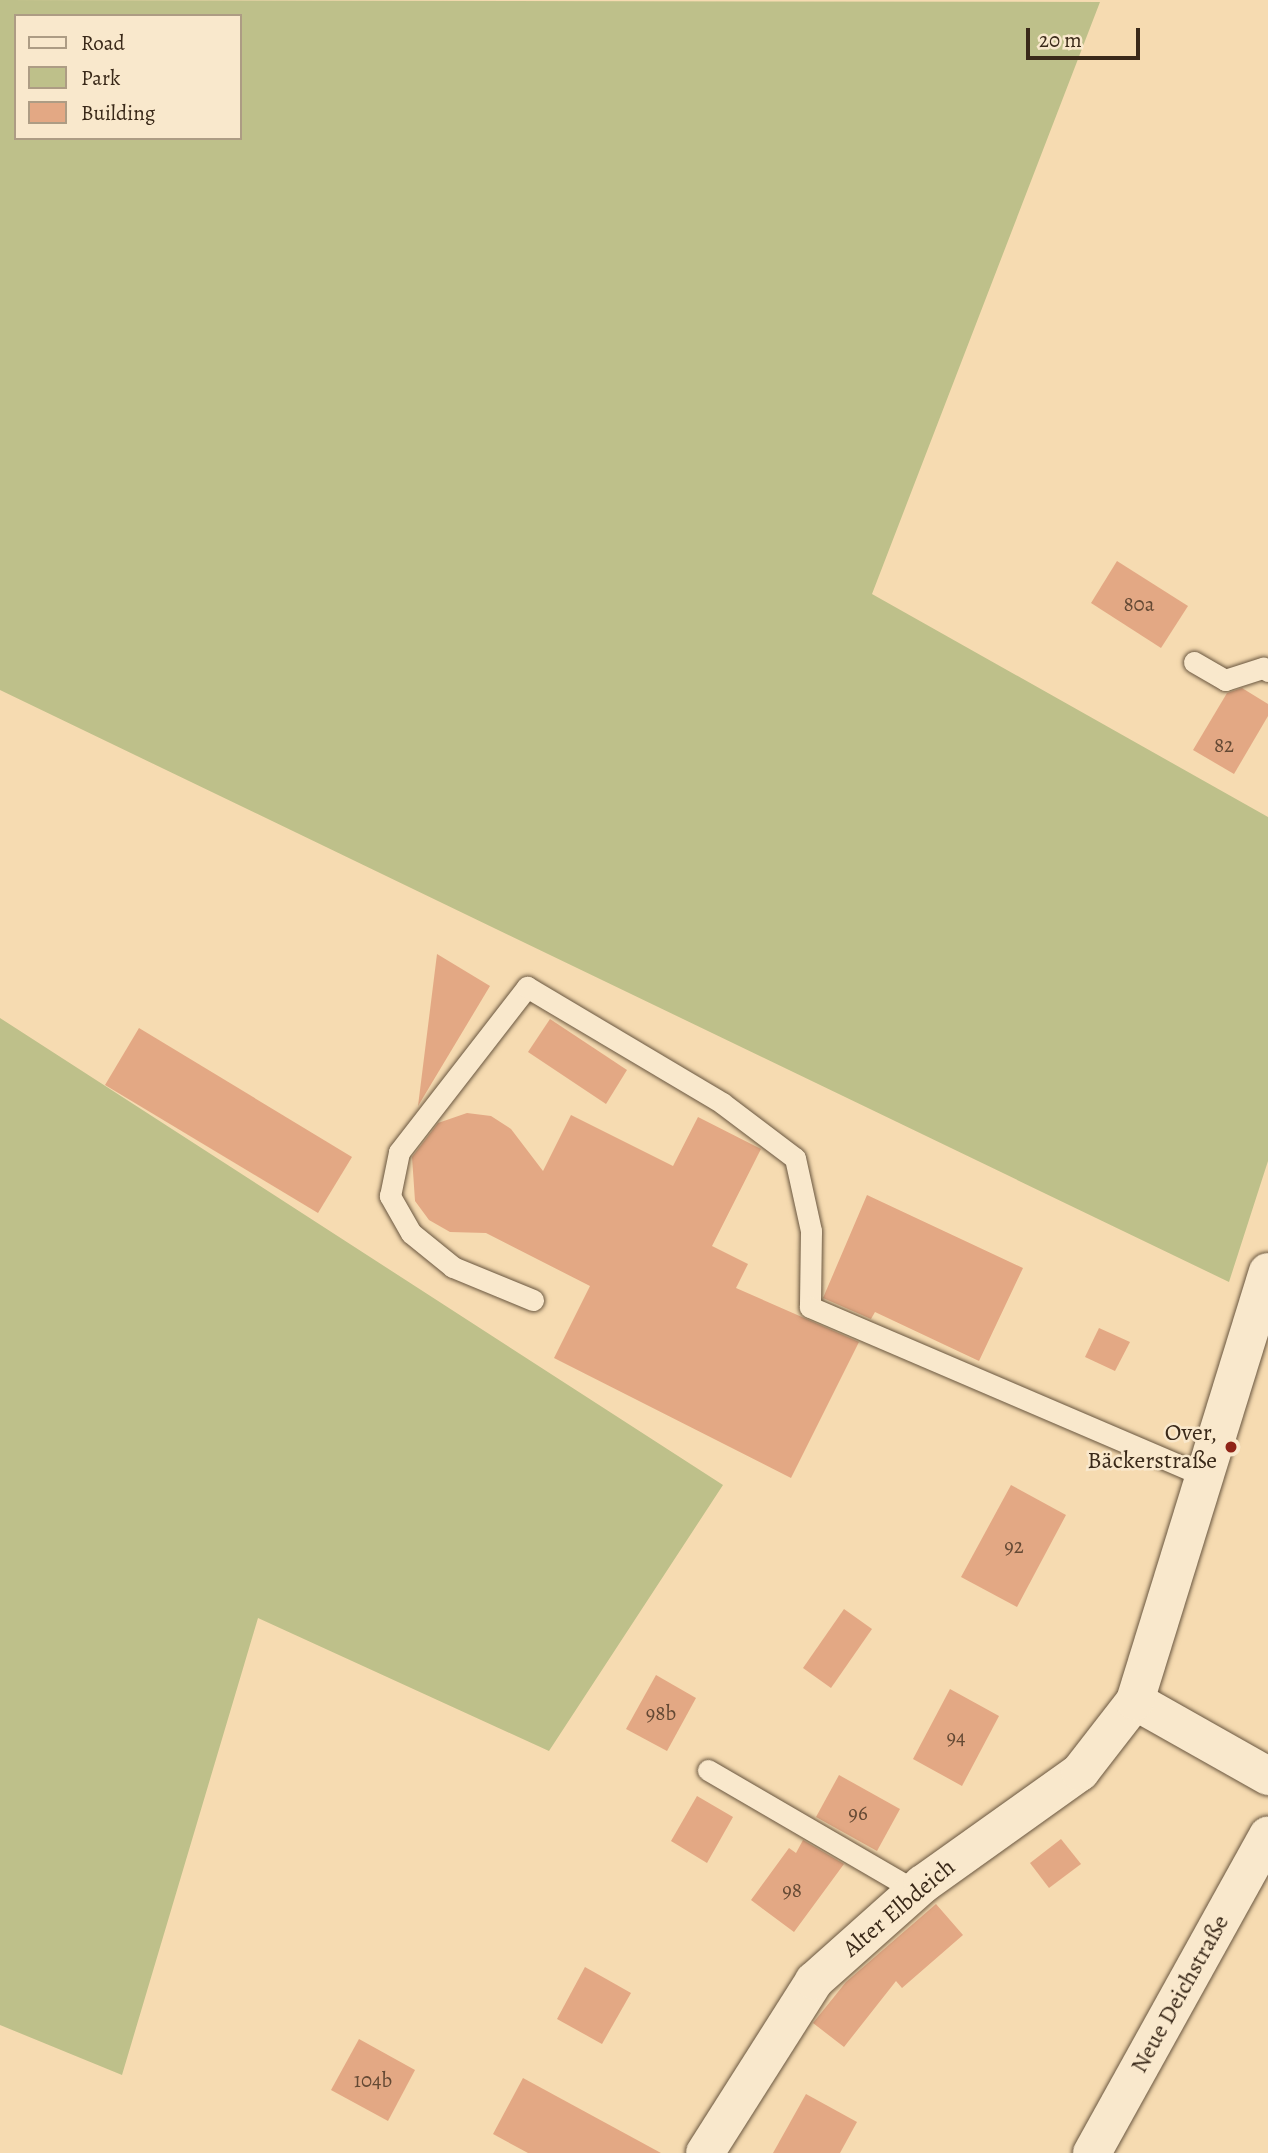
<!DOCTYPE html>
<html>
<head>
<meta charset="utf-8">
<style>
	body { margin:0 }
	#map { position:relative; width:1268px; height:2153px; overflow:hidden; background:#f6dbb1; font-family:Alegreya,serif }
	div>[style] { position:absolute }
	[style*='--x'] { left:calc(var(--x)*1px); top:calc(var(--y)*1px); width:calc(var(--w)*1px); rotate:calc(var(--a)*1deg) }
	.green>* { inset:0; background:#bec08a }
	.building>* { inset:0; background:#e3a884 }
	.roads { filter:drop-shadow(0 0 2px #69563f) drop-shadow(0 0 2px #69563f) }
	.service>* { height:21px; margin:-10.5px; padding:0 10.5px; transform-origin:10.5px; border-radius:10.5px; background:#f9e8cc }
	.minor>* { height:38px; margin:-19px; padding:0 19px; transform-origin:19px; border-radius:19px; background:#f9e8cc }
	.tertiary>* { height:38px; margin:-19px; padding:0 19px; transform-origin:19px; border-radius:19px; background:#f9e8cc }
	.dots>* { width:19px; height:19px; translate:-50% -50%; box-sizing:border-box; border:4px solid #f9e8cc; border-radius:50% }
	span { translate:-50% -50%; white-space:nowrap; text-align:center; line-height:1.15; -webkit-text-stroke:5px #f9e8cc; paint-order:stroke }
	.number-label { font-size:21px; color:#644934 }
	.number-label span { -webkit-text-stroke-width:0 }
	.poi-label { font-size:24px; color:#3a2919 }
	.right { translate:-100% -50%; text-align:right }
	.street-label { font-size:24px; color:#3a2919 }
	.legend { position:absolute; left:14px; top:14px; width:228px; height:126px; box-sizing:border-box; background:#f9e8cc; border:2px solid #ad9c84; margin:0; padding:9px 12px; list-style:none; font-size:21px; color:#3a2919 }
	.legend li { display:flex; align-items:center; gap:14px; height:35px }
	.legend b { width:35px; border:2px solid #ad9c84 }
	.scale { position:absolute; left:1026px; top:28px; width:114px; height:32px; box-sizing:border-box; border:4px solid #3a2919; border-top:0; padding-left:9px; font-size:21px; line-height:24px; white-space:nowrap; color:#3a2919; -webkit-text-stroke:5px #f9e8cc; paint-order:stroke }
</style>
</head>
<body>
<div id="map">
	<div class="green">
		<div style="clip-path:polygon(evenodd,0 0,1100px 2px,872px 594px,1268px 817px,1268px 1161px,1229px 1282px,0 690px,0 0,16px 16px,240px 16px,240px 138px,16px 138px,16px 16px)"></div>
		<div style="clip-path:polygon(0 1018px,723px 1485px,549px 1751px,258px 1618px,122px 2075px,0 2025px)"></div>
	</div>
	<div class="building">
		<div style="clip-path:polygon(1117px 561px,1188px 606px,1161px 648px,1091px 603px)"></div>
		<div style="clip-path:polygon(1242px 688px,1268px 704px,1268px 716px,1234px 774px,1193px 750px,1227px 693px)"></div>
		<div style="clip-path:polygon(437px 954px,490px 986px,418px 1106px)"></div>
		<div style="clip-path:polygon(550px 1019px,627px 1070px,606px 1104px,528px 1052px)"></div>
		<div style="clip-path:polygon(139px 1028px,352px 1157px,318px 1213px,105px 1085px)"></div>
		<div style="clip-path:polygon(467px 1113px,491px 1116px,511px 1129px,543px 1171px,571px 1115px,673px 1166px,698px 1117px,761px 1149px,712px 1246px,748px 1264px,736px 1288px,859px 1342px,791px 1478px,554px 1358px,590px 1286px,486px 1233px,450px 1232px,429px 1220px,415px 1201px,412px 1157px,438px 1123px)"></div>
		<div style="clip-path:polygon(867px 1195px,1023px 1268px,979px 1361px,875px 1312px,871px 1319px,823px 1298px)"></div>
		<div style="clip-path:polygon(1099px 1328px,1130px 1342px,1115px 1371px,1085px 1357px)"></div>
		<div style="clip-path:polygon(1011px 1485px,1066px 1515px,1017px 1607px,961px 1577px)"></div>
		<div style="clip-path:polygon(844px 1609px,872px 1629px,831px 1688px,803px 1668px)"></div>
		<div style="clip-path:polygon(656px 1675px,696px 1698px,667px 1751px,626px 1729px)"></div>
		<div style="clip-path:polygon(950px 1689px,999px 1716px,962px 1786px,913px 1759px)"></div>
		<div style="clip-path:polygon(839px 1775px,900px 1809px,877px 1851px,816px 1817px)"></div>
		<div style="clip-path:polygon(697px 1796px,733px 1817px,707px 1863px,671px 1841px)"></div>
		<div style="clip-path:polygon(1061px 1839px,1081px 1864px,1049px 1888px,1030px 1863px)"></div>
		<div style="clip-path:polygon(803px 1840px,844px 1864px,794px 1932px,751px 1900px,789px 1848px,796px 1853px)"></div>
		<div style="clip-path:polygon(936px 1904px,963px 1935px,902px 1988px,896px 1981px,844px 2047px,813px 2023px,846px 1982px)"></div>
		<div style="clip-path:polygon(585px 1967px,631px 1993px,602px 2044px,557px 2019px)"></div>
		<div style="clip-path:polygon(359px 2039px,415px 2070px,388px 2121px,331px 2090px)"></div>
		<div style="clip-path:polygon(523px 2078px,661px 2153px,528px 2153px,493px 2134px)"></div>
		<div style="clip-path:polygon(806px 2094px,857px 2122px,840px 2153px,773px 2153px)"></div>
	</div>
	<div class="roads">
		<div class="service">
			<div style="--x:1194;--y:662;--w:36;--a:30"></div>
			<div style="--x:1225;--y:680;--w:40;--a:-18"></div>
			<div style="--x:1263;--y:668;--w:6;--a:31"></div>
			<div style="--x:533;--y:1300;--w:87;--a:-157.6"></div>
			<div style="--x:453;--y:1267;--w:54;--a:-141"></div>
			<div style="--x:411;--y:1233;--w:43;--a:-119.6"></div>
			<div style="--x:390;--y:1196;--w:45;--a:-78.4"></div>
			<div style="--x:399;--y:1152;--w:209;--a:-52.2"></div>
			<div style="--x:527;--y:987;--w:227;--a:30.7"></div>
			<div style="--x:722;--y:1103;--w:91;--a:37"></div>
			<div style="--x:795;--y:1158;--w:75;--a:77.6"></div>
			<div style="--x:811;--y:1231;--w:76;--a:90.8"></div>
			<div style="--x:810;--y:1307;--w:429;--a:23.2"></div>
			<div style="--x:708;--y:1770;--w:241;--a:30.2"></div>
		</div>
		<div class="minor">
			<div style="--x:1135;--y:1701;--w:153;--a:29.4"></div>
			<div style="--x:705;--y:2153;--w:204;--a:-57.6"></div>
			<div style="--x:814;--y:1981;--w:146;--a:-41.7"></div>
			<div style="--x:923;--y:1884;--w:193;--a:-35.5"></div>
			<div style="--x:1080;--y:1772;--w:90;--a:-52.2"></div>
			<div style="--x:1135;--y:1701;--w:449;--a:-72.8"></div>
		</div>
		<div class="tertiary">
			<div style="--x:1092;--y:2153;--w:363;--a:-61"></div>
		</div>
	</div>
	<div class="dots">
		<div style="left:1231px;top:1447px;background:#8f2418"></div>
	</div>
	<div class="number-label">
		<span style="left:1139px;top:604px">80a</span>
		<span style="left:1224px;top:745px">82</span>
		<span style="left:1014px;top:1546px">92</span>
		<span style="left:661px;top:1713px">98b</span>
		<span style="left:956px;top:1737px">94</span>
		<span style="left:858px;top:1813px">96</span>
		<span style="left:792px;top:1890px">98</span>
		<span style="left:373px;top:2080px">104b</span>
	</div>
	<div class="poi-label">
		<span class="right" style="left:1217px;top:1447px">Over,<br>Bäckerstraße</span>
	</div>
	<div class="street-label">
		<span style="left:899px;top:1908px;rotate:-40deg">Alter Elbdeich</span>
		<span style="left:1180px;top:1994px;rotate:-61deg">Neue Deichstraße</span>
	</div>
	<ul class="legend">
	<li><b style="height:9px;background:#f9e8cc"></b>Road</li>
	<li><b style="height:19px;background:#bec08a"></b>Park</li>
	<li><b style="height:19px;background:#e3a884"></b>Building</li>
	</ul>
	<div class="scale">20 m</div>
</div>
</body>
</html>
